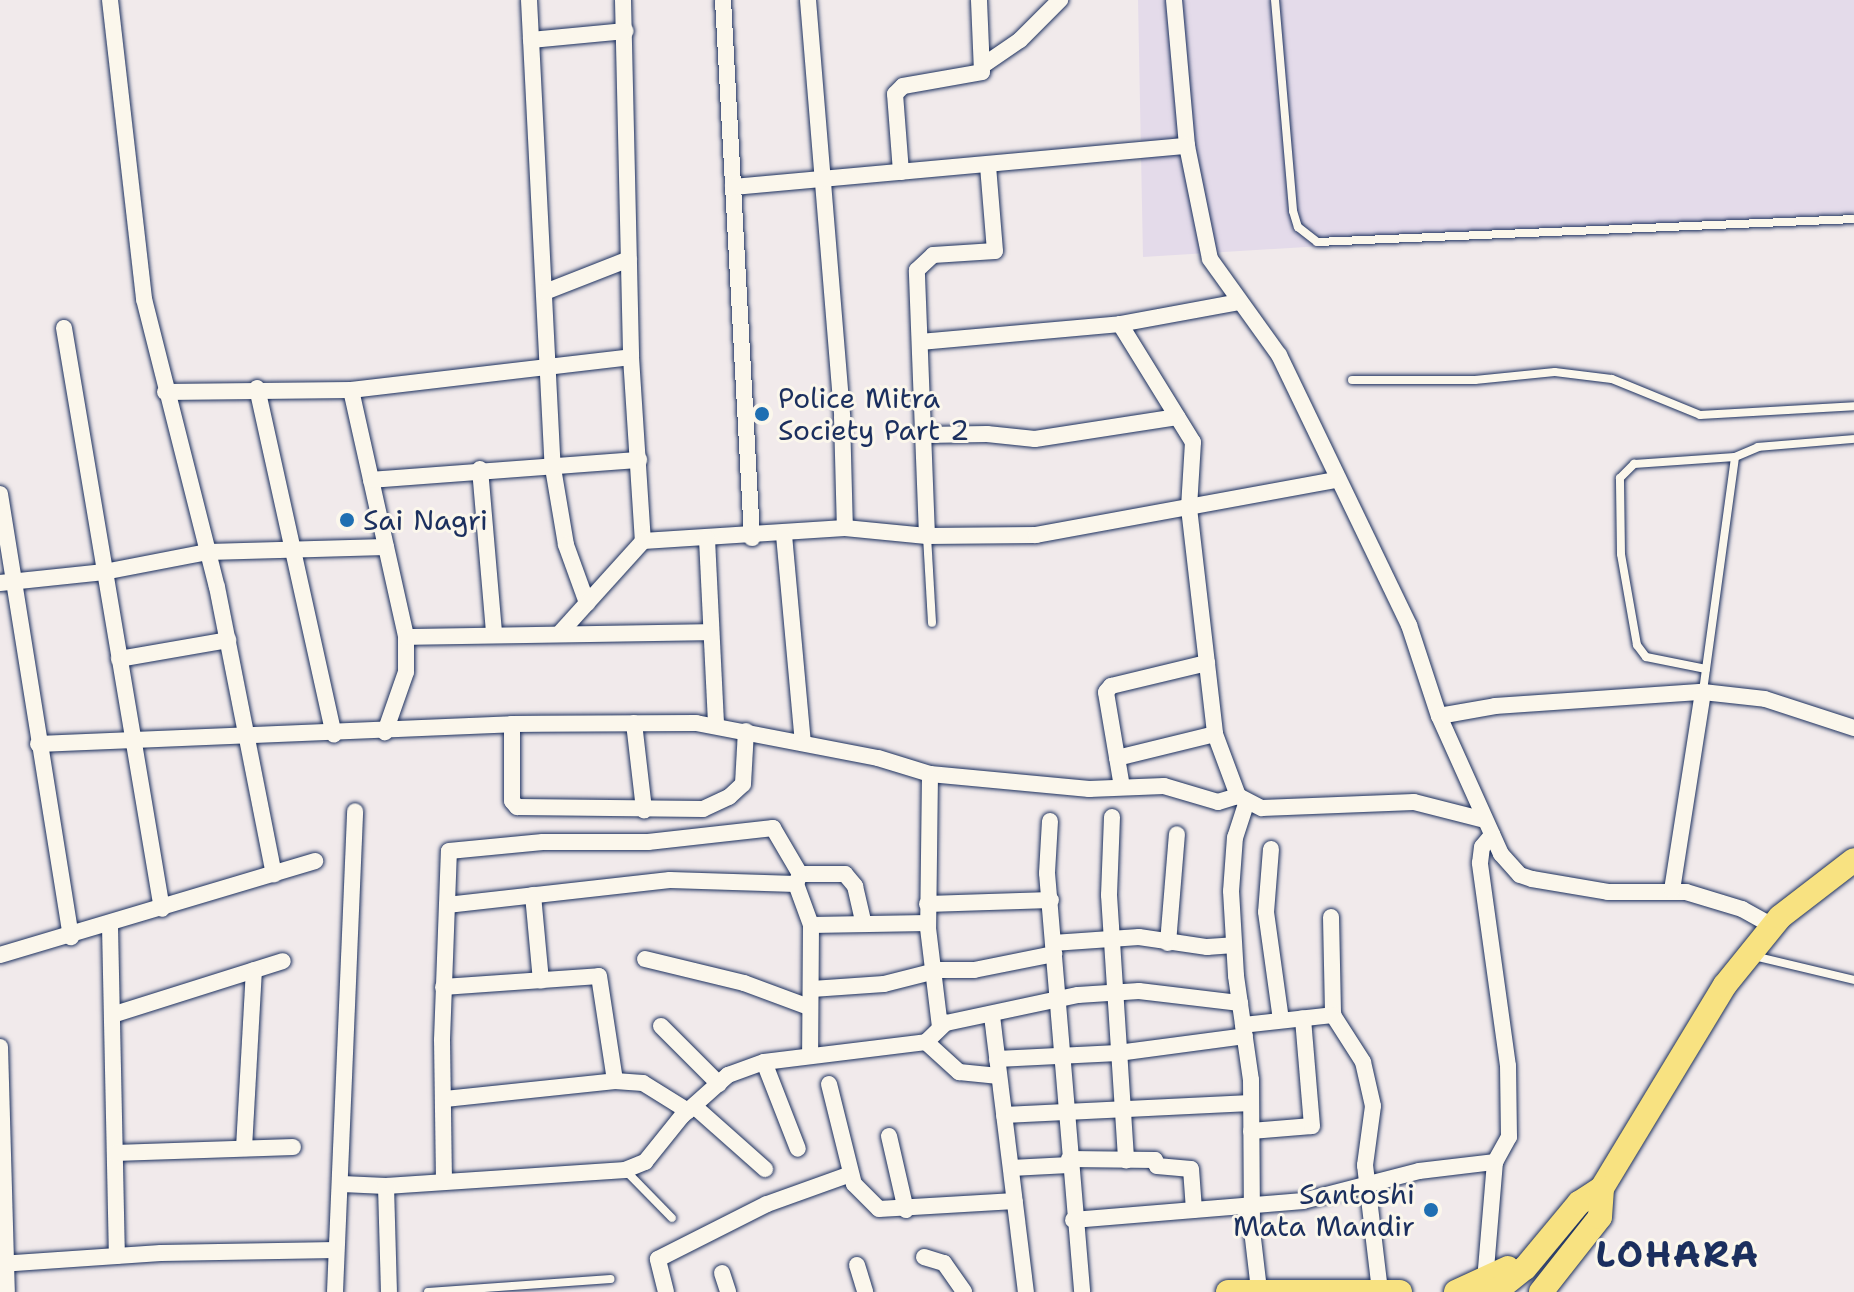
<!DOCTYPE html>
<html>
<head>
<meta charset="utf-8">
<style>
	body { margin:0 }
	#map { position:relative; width:1854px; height:1292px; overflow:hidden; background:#f1eaeb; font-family:"Shantell Sans",sans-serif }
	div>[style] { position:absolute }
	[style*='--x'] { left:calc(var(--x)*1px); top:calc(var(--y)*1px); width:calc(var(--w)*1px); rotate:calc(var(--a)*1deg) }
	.built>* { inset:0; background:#e4dbea }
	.roads { filter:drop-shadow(0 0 2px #1b2f5e) drop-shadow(0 0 2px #1b2f5e) }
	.service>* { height:8px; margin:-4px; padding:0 4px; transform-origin:4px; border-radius:4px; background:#fbf7ec }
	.minor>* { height:16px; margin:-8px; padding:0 8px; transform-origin:8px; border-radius:8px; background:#fbf7ec }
	.primary>* { height:24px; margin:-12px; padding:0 12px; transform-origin:12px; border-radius:12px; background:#f8e281 }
	.dots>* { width:22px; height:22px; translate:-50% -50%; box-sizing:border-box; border:4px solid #fbf7ec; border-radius:50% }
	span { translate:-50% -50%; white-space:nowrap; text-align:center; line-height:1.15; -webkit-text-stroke:6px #fbf7ec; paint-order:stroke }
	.poi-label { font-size:28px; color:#1b2f5e }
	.left { translate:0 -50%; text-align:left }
	.right { translate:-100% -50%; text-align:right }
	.district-label { font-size:36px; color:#1b2f5e; font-weight:700; letter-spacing:2px }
</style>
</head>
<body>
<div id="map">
	<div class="built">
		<div style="clip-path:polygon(1138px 0,1854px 0,1854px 213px,1143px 257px)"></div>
	</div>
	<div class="roads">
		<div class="service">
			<div style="--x:1275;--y:0;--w:212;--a:85.1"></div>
			<div style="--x:1293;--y:211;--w:17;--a:73"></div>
			<div style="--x:1298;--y:227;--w:24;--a:38"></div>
			<div style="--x:1317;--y:242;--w:537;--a:-2.45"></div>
			<div style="--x:1352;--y:380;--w:123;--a:0"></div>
			<div style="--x:1475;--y:380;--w:80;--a:-5.7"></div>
			<div style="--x:1555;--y:372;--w:57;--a:7"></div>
			<div style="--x:1612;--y:379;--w:95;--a:22.2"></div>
			<div style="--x:1700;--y:415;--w:154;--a:-3.3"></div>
			<div style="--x:927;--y:536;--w:87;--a:86.7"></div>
			<div style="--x:1706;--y:669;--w:61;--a:-168.7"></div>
			<div style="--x:1646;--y:657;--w:15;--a:-127"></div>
			<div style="--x:1637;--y:645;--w:92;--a:-100"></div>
			<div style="--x:1621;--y:554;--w:76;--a:-90.8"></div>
			<div style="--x:1620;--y:478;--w:20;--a:-45"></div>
			<div style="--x:1634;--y:464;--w:101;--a:-4"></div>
			<div style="--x:1703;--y:691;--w:236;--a:-82.2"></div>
			<div style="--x:1735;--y:457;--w:25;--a:-23"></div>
			<div style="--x:1758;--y:447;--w:96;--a:-4.8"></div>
			<div style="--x:1754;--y:956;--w:103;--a:13.5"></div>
			<div style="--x:625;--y:1170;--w:67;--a:45.6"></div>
			<div style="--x:428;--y:1292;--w:183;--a:-4.1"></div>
		</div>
		<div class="minor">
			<div style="--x:110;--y:0;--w:301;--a:83.5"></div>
			<div style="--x:144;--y:299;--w:297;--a:75.8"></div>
			<div style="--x:217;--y:587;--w:293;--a:78.8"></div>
			<div style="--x:529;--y:0;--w:463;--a:87.1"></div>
			<div style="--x:552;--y:462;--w:84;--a:80.4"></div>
			<div style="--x:566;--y:545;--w:62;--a:70.1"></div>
			<div style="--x:623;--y:0;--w:357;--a:88.7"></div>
			<div style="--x:631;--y:357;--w:184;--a:86.3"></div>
			<div style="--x:643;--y:541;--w:202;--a:-3.7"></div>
			<div style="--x:845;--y:528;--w:82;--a:5.6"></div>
			<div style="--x:927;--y:536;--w:109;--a:-0.5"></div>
			<div style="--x:1036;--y:535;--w:304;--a:-10.4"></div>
			<div style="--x:723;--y:0;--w:539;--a:86.91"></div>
			<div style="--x:808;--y:0;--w:418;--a:85.3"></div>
			<div style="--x:842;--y:417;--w:111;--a:88.5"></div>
			<div style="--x:1174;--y:0;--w:147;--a:84.9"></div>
			<div style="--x:1187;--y:146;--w:115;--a:78.5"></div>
			<div style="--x:1210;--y:259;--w:118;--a:54.3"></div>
			<div style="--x:1279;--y:355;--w:300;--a:64.3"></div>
			<div style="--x:1409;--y:625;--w:96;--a:71.8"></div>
			<div style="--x:1439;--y:716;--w:151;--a:65.8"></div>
			<div style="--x:1501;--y:854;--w:28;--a:48"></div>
			<div style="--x:1520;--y:875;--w:13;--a:18"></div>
			<div style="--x:1532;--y:879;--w:77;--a:9.7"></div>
			<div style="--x:1608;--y:892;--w:78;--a:0"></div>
			<div style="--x:1686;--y:892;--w:59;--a:16.9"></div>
			<div style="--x:1742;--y:909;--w:35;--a:29"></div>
			<div style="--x:531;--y:40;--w:95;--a:-5.4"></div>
			<div style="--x:985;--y:64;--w:42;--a:-34.4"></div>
			<div style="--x:1020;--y:40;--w:57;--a:-45"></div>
			<div style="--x:901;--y:172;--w:78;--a:-94.4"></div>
			<div style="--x:895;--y:94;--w:11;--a:-45"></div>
			<div style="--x:903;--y:86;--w:80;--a:-10"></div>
			<div style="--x:982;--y:72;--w:72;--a:-92.4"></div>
			<div style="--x:733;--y:187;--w:456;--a:-5.2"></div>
			<div style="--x:545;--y:292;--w:90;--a:-21.4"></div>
			<div style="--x:1120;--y:324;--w:139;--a:58.3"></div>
			<div style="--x:1193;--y:442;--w:66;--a:93.5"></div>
			<div style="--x:1189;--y:508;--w:227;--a:83.4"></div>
			<div style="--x:1215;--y:734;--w:66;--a:69.6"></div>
			<div style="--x:1238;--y:796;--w:27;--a:27"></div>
			<div style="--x:1262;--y:808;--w:152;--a:-2.3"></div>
			<div style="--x:1414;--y:802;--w:73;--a:14.2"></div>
			<div style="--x:64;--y:328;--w:589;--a:80.43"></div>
			<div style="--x:920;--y:342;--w:201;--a:-5.1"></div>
			<div style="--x:1120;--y:324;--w:122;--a:-10.4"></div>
			<div style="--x:257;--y:388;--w:355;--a:77.5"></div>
			<div style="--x:351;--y:390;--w:253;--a:77.4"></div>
			<div style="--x:406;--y:637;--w:35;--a:90"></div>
			<div style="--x:406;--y:672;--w:64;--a:109.3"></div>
			<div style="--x:165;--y:392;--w:186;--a:-0.6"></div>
			<div style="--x:351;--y:390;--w:282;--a:-6.7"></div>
			<div style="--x:923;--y:435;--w:64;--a:-0.9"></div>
			<div style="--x:987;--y:434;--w:48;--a:5.9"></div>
			<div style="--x:1035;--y:439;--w:144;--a:-8.8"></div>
			<div style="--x:480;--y:469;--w:165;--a:85.1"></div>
			<div style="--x:371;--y:480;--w:269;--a:-4.3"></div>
			<div style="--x:0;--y:494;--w:449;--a:80.9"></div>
			<div style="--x:784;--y:535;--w:208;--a:84.8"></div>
			<div style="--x:927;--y:536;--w:266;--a:-92.2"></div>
			<div style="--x:917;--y:270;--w:22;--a:-43"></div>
			<div style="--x:933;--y:255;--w:62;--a:-3.7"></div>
			<div style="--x:995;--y:251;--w:86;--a:-94.7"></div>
			<div style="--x:707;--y:539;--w:187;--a:87.2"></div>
			<div style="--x:0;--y:583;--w:105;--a:-6"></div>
			<div style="--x:104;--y:572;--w:106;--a:-10.9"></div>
			<div style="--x:208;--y:552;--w:178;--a:-1.6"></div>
			<div style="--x:560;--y:633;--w:124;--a:-47.9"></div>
			<div style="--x:406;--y:637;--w:305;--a:-0.9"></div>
			<div style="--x:119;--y:659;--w:111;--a:-9.9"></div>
			<div style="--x:1439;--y:716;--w:57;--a:-10.1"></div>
			<div style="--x:1495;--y:706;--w:208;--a:-3.9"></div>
			<div style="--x:1703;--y:692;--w:62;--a:6.4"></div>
			<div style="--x:1765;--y:699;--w:94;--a:18"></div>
			<div style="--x:634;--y:723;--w:88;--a:83.4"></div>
			<div style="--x:512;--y:724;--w:77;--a:90"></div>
			<div style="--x:512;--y:801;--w:8;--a:50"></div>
			<div style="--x:517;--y:807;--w:186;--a:0.6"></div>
			<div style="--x:703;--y:809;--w:29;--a:-25"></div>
			<div style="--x:729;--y:797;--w:19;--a:-43"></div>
			<div style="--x:743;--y:784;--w:53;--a:-86.8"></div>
			<div style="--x:38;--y:744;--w:474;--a:-2.4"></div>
			<div style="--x:512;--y:724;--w:184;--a:-0.3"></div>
			<div style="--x:696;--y:723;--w:185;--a:10.9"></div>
			<div style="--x:878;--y:758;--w:54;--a:17.1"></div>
			<div style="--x:930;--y:774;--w:160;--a:5.4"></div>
			<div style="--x:1089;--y:789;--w:75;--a:-2.3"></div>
			<div style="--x:1164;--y:786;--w:56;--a:16.5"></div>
			<div style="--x:1218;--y:802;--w:21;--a:-17"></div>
			<div style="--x:1117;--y:758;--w:101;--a:-13.8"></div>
			<div style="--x:930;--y:774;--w:154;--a:90.7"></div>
			<div style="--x:928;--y:928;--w:100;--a:83.1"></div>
			<div style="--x:1122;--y:787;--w:96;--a:-99.6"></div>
			<div style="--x:1106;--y:692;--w:8;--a:-50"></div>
			<div style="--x:1111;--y:686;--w:99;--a:-13.5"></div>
			<div style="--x:1246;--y:804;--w:35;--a:108"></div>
			<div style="--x:1235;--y:837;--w:54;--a:94.2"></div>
			<div style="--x:1231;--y:891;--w:85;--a:86.6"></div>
			<div style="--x:1236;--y:976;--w:105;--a:81.8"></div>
			<div style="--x:1251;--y:1080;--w:150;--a:89.6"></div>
			<div style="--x:1252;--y:1230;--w:60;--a:83.3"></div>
			<div style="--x:1112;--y:817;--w:78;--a:92.2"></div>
			<div style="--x:1109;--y:895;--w:266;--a:86.3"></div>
			<div style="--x:1050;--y:821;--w:52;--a:93.3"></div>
			<div style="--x:1047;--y:873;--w:420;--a:85.2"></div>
			<div style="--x:1271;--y:849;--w:63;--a:94.5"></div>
			<div style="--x:1266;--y:912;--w:109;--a:82.1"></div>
			<div style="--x:800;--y:874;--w:45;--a:0"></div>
			<div style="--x:845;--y:874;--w:16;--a:50"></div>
			<div style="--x:855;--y:886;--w:36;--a:77"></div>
			<div style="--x:1672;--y:890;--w:200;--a:-81.1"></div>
			<div style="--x:533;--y:895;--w:86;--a:84.7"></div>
			<div style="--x:927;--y:904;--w:124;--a:-1.8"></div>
			<div style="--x:447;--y:905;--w:224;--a:-6.4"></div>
			<div style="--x:670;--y:880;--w:126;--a:1.8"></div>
			<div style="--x:1331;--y:917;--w:98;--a:88.8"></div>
			<div style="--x:1333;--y:1015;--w:56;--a:57.4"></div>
			<div style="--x:1363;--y:1062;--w:45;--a:77.2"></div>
			<div style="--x:1373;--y:1106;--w:60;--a:97.7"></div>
			<div style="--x:1365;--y:1165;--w:127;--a:83.2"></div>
			<div style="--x:811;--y:925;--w:117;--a:-1"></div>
			<div style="--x:110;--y:926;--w:330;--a:88.8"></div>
			<div style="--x:1053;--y:943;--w:86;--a:-4"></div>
			<div style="--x:1139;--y:937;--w:69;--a:8.4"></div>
			<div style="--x:1207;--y:947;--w:27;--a:-4"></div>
			<div style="--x:1168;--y:943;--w:109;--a:-85.3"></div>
			<div style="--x:0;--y:955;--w:329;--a:-16.6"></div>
			<div style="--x:645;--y:959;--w:102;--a:13.6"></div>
			<div style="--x:744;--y:983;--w:69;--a:20.3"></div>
			<div style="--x:443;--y:987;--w:156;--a:-4"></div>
			<div style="--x:599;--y:976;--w:106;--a:81.3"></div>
			<div style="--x:812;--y:989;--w:72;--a:-4"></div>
			<div style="--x:884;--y:984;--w:57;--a:-14.3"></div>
			<div style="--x:939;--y:970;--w:35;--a:0"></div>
			<div style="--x:974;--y:970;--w:82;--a:-11.3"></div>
			<div style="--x:112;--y:1015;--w:179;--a:-17.5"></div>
			<div style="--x:992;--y:1016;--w:278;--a:83"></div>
			<div style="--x:1243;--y:1025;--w:91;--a:-6.3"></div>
			<div style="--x:661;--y:1026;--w:82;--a:45"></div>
			<div style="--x:926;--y:1042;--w:28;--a:-44"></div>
			<div style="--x:946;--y:1023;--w:135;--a:-12"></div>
			<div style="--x:1078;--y:995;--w:61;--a:-3.8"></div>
			<div style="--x:1139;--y:991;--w:102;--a:6.8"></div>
			<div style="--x:0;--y:1047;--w:245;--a:88.4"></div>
			<div style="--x:997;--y:1059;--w:121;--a:-2.8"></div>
			<div style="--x:1118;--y:1053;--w:128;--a:-7.6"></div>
			<div style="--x:764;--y:1062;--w:93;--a:68.7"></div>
			<div style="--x:829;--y:1084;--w:103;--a:76"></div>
			<div style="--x:854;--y:1184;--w:35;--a:45"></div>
			<div style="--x:879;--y:1209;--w:136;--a:-3.4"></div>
			<div style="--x:445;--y:1099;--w:171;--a:-6"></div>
			<div style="--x:615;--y:1081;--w:28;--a:4"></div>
			<div style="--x:643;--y:1083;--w:53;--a:31.9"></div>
			<div style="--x:694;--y:1106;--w:95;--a:41.6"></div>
			<div style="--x:1004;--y:1115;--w:247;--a:-2.8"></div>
			<div style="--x:1251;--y:1131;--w:61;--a:-4.7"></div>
			<div style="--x:1312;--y:1126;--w:108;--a:-94.8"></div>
			<div style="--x:889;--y:1136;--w:76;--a:77.1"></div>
			<div style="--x:244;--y:1148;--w:178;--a:-86.8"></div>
			<div style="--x:115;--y:1153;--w:178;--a:-1.9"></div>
			<div style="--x:1069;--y:1159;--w:86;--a:0.7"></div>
			<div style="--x:1155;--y:1160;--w:6;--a:72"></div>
			<div style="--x:1157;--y:1166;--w:34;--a:5"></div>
			<div style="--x:1191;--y:1169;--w:41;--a:85.8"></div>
			<div style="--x:1011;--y:1168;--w:58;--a:-3"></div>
			<div style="--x:444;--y:1182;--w:142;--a:-90.8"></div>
			<div style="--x:442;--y:1040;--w:189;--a:-87.9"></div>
			<div style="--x:449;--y:851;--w:94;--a:-5.5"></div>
			<div style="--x:543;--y:842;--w:105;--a:0"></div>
			<div style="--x:648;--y:842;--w:126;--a:-6.4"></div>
			<div style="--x:773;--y:828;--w:53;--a:59.6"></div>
			<div style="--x:800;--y:874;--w:11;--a:112"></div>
			<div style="--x:796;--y:884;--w:44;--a:69.9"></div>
			<div style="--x:811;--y:925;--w:130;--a:90.4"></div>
			<div style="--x:342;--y:1184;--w:44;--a:2.6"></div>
			<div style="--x:386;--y:1186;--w:240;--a:-3.8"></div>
			<div style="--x:625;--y:1170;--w:22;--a:-22"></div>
			<div style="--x:645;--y:1162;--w:59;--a:-51.2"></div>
			<div style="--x:682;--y:1116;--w:62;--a:-41.7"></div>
			<div style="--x:728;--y:1075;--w:38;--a:-20"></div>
			<div style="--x:764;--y:1062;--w:163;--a:-7"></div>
			<div style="--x:926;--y:1042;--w:45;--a:42.3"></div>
			<div style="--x:959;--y:1072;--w:40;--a:5.7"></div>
			<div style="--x:386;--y:1186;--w:106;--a:88.4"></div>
			<div style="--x:1073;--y:1220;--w:231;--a:-4.7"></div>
			<div style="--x:1303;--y:1201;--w:120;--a:-14.5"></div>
			<div style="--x:1419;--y:1171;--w:77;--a:-6.8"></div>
			<div style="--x:1495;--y:1162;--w:29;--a:-61"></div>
			<div style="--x:1509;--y:1137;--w:71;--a:-90.8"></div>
			<div style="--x:1508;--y:1066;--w:205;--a:-97.9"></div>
			<div style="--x:1480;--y:863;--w:16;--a:-83"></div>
			<div style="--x:1482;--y:847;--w:16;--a:-50"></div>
			<div style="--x:924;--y:1257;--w:21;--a:17"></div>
			<div style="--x:944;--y:1263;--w:35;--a:55"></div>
			<div style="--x:0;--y:1264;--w:161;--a:-3.9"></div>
			<div style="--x:161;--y:1253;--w:175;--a:-1"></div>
			<div style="--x:857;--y:1265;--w:28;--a:73"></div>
			<div style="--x:722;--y:1273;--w:20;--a:72"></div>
			<div style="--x:1485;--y:1281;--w:119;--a:-85.2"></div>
			<div style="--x:335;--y:1292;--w:481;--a:-87.6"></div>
			<div style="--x:666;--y:1292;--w:34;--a:-104"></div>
			<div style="--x:658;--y:1259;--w:122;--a:-26.8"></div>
			<div style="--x:767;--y:1204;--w:89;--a:-19.7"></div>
		</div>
		<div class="primary">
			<div style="--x:1228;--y:1292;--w:172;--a:0"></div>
			<div style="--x:1456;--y:1292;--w:57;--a:-24.8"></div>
			<div style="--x:1495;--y:1292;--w:38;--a:-39"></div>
			<div style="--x:1525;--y:1268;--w:85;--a:-50.3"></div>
			<div style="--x:1579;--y:1203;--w:27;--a:-33"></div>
			<div style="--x:1602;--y:1188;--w:237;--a:-58.8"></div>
			<div style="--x:1725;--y:985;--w:87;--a:-51"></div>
			<div style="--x:1780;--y:917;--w:93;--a:-37.6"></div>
			<div style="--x:1541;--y:1292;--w:95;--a:-51.8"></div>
			<div style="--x:1600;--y:1217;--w:29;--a:-86"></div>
		</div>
	</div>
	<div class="dots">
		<div style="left:762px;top:414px;background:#1f6fb2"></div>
		<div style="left:347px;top:520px;background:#1f6fb2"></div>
		<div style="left:1431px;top:1210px;background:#1f6fb2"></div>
	</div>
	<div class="poi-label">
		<span class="left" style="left:778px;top:414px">Police Mitra<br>Society Part 2</span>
		<span class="left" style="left:363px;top:520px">Sai Nagri</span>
		<span class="right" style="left:1415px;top:1210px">Santoshi<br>Mata Mandir</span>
	</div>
	<div class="district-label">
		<span style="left:1678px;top:1255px">LOHARA</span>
	</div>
</div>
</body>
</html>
